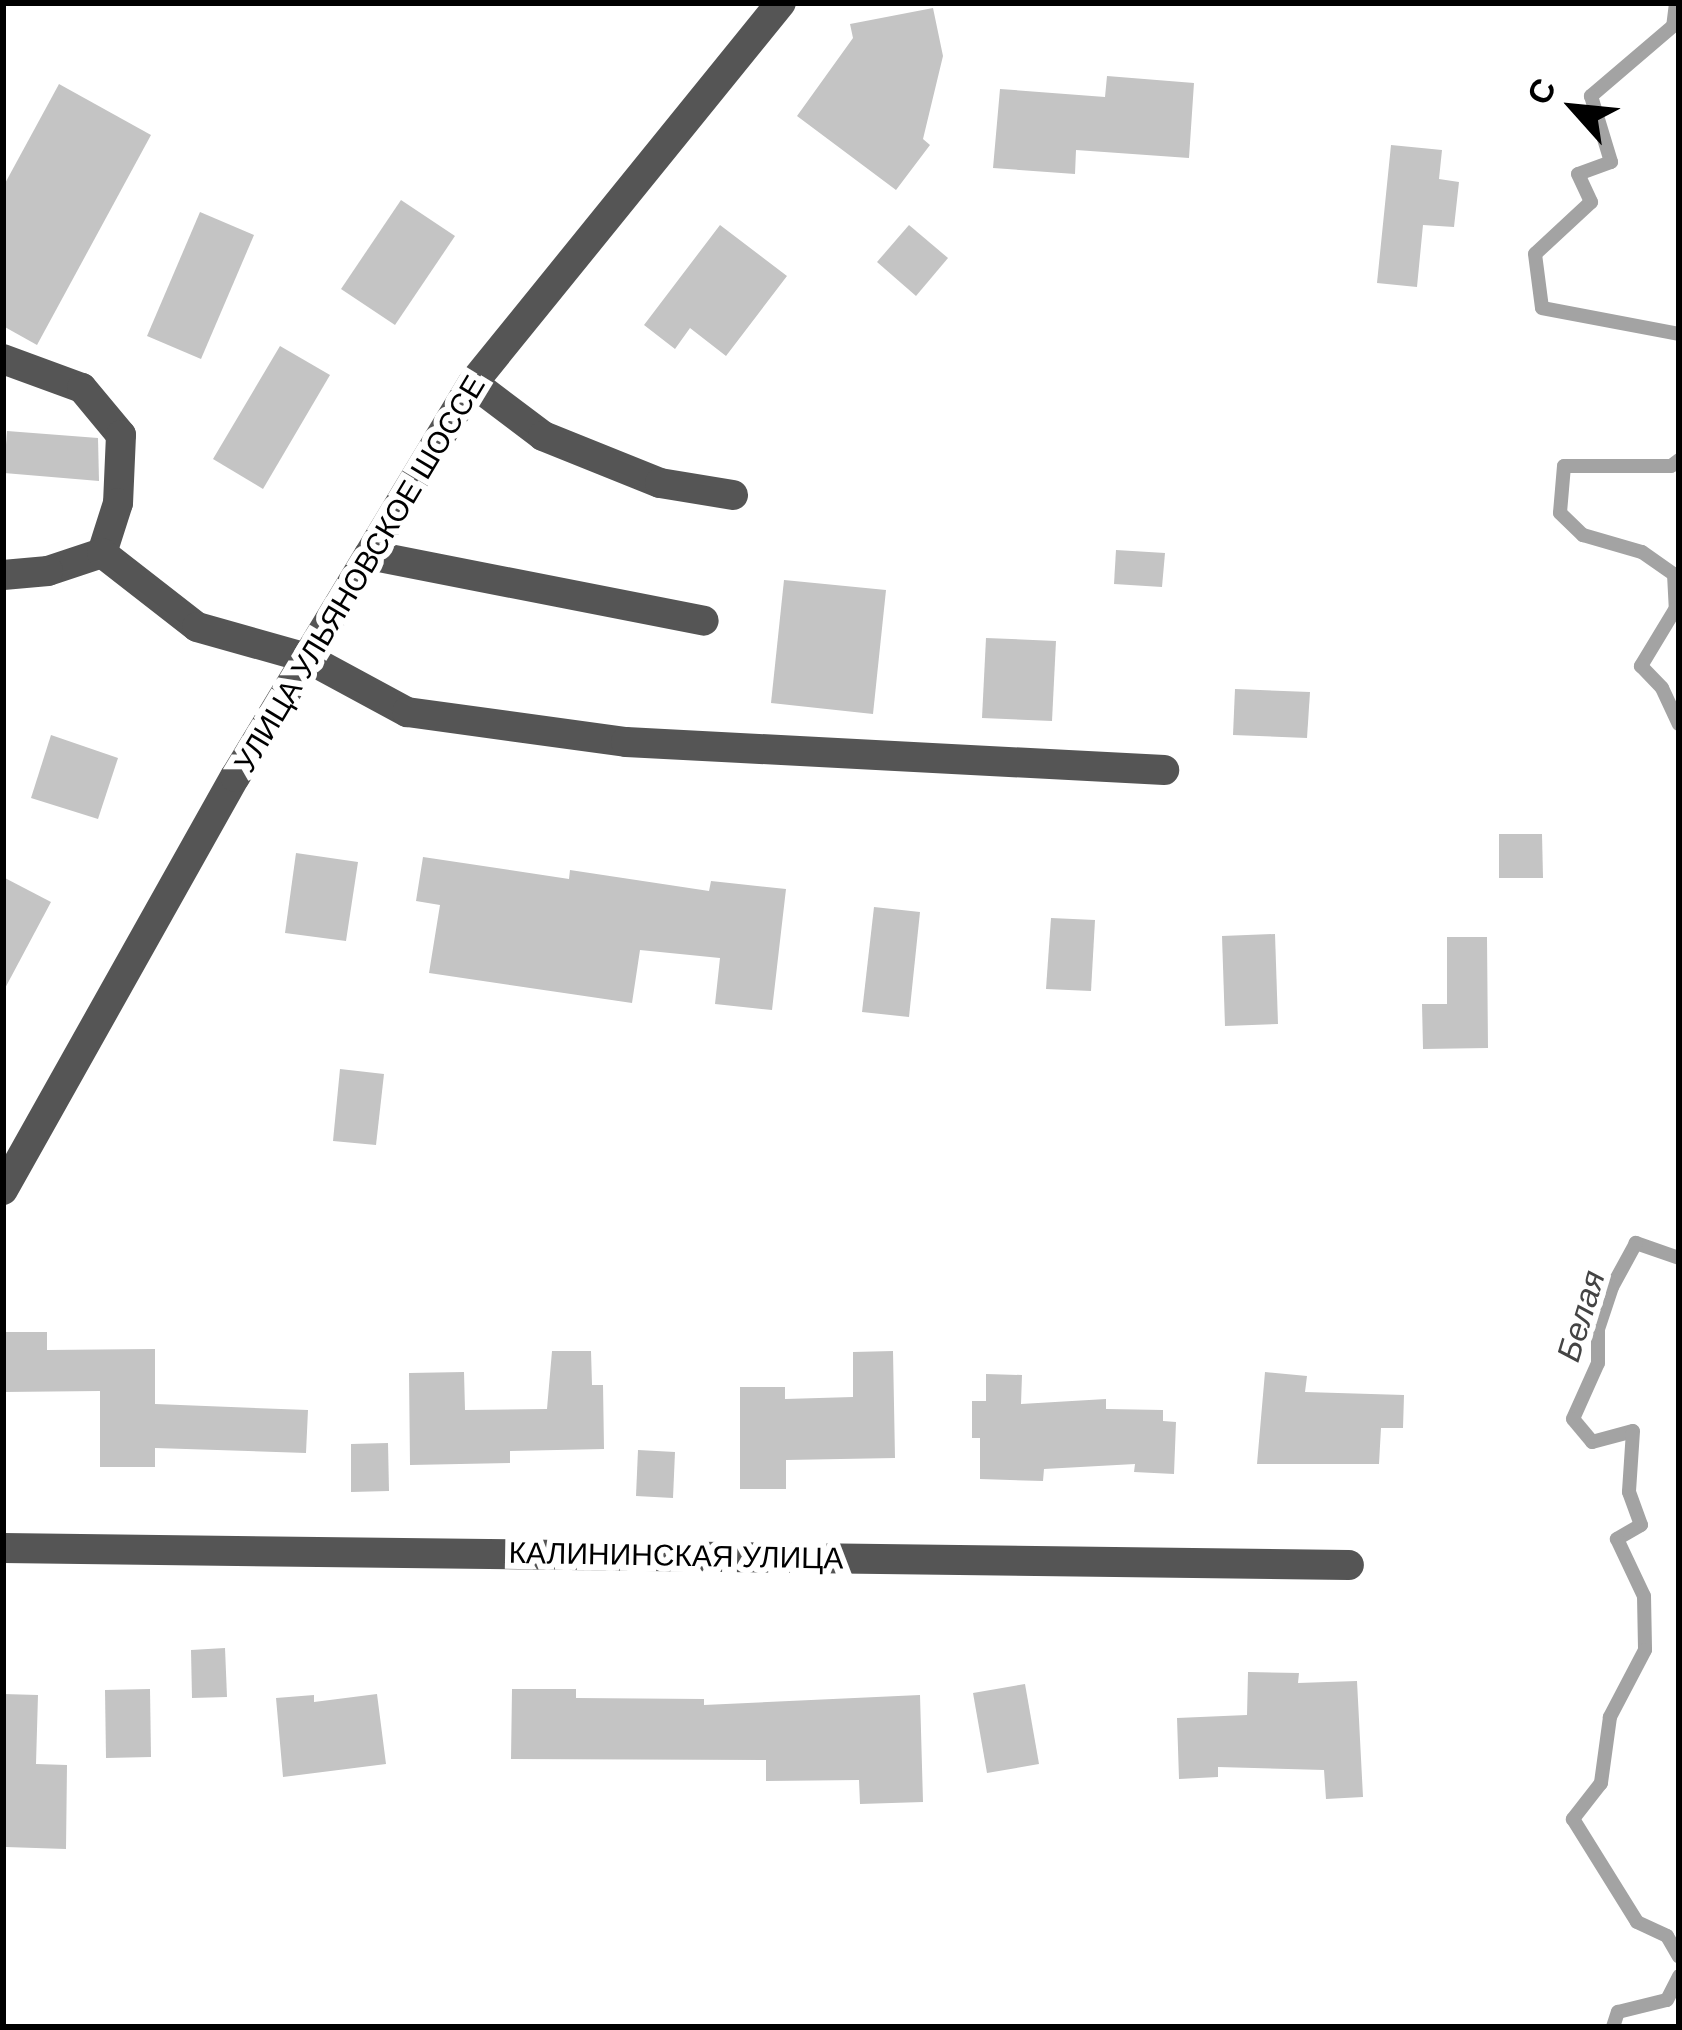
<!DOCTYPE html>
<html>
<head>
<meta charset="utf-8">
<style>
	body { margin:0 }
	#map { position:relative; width:1682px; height:2030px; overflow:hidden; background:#fff; font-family:Arial,sans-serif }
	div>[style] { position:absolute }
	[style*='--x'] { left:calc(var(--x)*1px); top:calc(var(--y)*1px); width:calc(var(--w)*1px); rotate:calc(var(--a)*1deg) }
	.stream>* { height:14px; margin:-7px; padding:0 7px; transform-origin:7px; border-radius:7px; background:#a3a3a3 }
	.building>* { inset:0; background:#c4c4c4 }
	.minor>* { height:30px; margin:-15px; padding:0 15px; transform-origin:15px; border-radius:15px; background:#555 }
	span { translate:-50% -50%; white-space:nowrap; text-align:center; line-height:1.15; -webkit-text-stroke:12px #fff; paint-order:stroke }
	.street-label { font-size:30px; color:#000 }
	.water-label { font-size:33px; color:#444; font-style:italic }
	.frame { position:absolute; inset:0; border:6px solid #000; pointer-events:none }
	.north { position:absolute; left:1514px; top:48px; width:120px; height:120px; -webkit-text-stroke:9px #fff; paint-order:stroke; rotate:297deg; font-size:33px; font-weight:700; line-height:48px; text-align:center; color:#000 }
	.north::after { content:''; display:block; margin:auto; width:42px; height:54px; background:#000; clip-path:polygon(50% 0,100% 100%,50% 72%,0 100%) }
</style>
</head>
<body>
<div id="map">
	<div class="stream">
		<div style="--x:1676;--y:3;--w:23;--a:97"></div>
		<div style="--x:1673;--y:26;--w:108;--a:139.5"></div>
		<div style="--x:1591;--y:96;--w:69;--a:73.1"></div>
		<div style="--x:1611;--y:162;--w:35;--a:160"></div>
		<div style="--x:1578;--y:174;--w:31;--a:65"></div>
		<div style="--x:1591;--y:202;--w:76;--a:137.1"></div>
		<div style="--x:1535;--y:254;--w:54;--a:82.6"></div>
		<div style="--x:1542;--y:308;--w:139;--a:10.7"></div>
		<div style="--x:1679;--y:460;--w:10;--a:143"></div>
		<div style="--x:1671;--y:466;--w:107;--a:180"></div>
		<div style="--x:1564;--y:466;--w:47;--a:94.9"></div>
		<div style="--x:1560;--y:513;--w:32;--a:44"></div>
		<div style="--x:1583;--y:535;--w:61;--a:16.1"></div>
		<div style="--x:1642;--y:552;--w:39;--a:35"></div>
		<div style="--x:1674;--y:574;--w:34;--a:87"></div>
		<div style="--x:1676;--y:608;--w:68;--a:121.1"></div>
		<div style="--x:1641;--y:666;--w:30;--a:46"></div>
		<div style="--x:1662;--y:688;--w:40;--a:65"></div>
		<div style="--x:1679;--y:1258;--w:46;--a:-160.8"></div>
		<div style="--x:1636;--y:1243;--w:50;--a:118.6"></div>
		<div style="--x:1612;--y:1287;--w:44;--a:108.4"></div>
		<div style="--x:1598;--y:1329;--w:34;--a:90"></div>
		<div style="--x:1598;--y:1363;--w:61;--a:114.1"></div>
		<div style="--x:1573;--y:1419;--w:30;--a:50"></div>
		<div style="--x:1592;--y:1442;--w:42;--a:-15"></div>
		<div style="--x:1633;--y:1431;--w:61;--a:93.8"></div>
		<div style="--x:1629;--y:1492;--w:35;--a:70"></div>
		<div style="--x:1641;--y:1525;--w:28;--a:150"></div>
		<div style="--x:1617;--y:1539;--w:63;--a:64.7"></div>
		<div style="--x:1644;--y:1596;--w:54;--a:88.9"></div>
		<div style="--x:1645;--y:1650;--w:76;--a:117.6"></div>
		<div style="--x:1610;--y:1717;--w:67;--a:97.8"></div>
		<div style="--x:1601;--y:1783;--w:46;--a:127.9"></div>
		<div style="--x:1573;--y:1819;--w:121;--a:58.1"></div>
		<div style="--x:1637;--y:1922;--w:33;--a:25"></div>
		<div style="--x:1667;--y:1936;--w:24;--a:60"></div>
		<div style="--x:1613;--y:2027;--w:16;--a:-72"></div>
		<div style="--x:1618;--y:2012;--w:50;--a:-13.8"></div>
		<div style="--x:1667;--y:2000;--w:27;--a:-63"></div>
	</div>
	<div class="building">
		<div style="clip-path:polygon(933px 8px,943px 56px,923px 139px,930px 145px,896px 190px,797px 116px,853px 38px,850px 24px)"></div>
		<div style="clip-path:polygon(1107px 76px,1194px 83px,1189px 158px,1076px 150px,1075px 174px,993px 168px,1000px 89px,1105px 97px)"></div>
		<div style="clip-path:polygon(59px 84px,151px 135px,37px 345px,3px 326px,3px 187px)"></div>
		<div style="clip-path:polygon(1391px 145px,1442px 150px,1439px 179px,1459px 182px,1454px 227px,1423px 225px,1417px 287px,1377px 283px)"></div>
		<div style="clip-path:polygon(401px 200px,455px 236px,395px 325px,341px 289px)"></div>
		<div style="clip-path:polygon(200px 212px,254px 235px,201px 359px,147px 336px)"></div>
		<div style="clip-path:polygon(720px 225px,787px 276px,726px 356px,690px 328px,675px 349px,644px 325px)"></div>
		<div style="clip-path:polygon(909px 225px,948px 258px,916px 296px,877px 262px)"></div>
		<div style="clip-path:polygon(280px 346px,330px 375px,263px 489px,213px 459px)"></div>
		<div style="clip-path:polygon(7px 431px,98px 438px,99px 481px,4px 473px)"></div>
		<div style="clip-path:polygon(1116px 550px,1165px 553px,1162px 587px,1114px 584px)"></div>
		<div style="clip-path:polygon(784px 580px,886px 590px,873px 714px,771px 703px)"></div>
		<div style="clip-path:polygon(986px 638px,1056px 641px,1052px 721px,982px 718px)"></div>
		<div style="clip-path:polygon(1235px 689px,1310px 692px,1307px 738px,1233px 735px)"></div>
		<div style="clip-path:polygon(51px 735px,118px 758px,98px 819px,31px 798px)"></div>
		<div style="clip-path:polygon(1499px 834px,1542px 834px,1543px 878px,1499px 878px)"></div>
		<div style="clip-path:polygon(296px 853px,358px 862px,346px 941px,285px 933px)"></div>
		<div style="clip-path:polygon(423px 857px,569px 879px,570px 870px,709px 891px,711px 881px,786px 889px,772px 1010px,715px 1004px,720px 958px,640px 950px,632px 1003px,429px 973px,440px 905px,416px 901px)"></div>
		<div style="clip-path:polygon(3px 877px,51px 902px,3px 992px)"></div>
		<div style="clip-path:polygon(874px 907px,920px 912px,909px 1017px,862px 1012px)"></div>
		<div style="clip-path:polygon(1051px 918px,1095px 920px,1091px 991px,1046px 989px)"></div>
		<div style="clip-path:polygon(1275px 934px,1278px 1024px,1225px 1026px,1222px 936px)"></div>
		<div style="clip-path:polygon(1447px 937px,1487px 937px,1488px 1048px,1423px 1049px,1422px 1004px,1447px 1004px)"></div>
		<div style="clip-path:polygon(340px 1069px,384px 1074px,376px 1145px,333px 1141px)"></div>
		<div style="clip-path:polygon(3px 1332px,47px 1332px,47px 1350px,155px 1349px,155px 1404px,308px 1410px,306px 1453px,155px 1448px,155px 1467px,100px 1467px,100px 1391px,3px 1392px)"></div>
		<div style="clip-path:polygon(552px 1351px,591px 1351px,592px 1385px,603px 1385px,604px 1449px,510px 1451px,510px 1463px,410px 1465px,409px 1373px,464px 1372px,465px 1410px,547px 1409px)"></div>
		<div style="clip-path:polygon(893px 1351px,895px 1458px,786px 1460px,786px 1489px,740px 1489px,740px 1387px,785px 1387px,785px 1399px,853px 1397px,853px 1352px)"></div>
		<div style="clip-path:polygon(1265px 1372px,1307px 1376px,1305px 1392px,1404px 1395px,1403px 1428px,1381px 1428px,1379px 1464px,1257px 1464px)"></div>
		<div style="clip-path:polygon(986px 1374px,1022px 1375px,1021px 1404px,1106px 1399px,1106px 1409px,1163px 1410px,1163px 1421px,1176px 1422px,1174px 1474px,1134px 1472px,1135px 1464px,1044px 1469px,1043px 1481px,980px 1479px,980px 1438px,972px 1438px,972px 1401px,986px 1401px)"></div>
		<div style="clip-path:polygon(388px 1443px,389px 1491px,351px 1492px,351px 1444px)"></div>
		<div style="clip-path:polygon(638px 1450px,675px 1452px,673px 1498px,636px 1496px)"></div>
		<div style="clip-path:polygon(225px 1648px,227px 1697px,192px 1698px,191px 1650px)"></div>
		<div style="clip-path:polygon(1248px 1672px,1299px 1673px,1298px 1683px,1357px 1681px,1363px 1797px,1326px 1799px,1324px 1770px,1218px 1767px,1218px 1777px,1179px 1779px,1177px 1718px,1247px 1715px)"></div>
		<div style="clip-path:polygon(1025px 1684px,1039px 1764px,987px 1773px,973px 1693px)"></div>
		<div style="clip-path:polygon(150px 1689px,151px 1757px,106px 1758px,105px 1690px)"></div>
		<div style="clip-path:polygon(512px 1689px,576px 1689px,576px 1698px,704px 1699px,704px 1705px,920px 1695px,923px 1802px,860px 1804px,859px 1780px,766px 1781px,766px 1760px,511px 1759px)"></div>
		<div style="clip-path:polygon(3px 1694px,38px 1695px,36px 1764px,67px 1765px,66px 1849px,6px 1847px)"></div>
		<div style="clip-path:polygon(377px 1694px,386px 1764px,283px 1777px,276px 1698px,314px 1695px,314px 1702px)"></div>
	</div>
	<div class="minor">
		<div style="--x:3;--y:359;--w:84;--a:20.2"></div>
		<div style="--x:82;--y:388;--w:61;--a:50.3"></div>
		<div style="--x:121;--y:435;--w:68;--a:92.5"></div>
		<div style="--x:118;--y:503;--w:52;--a:107.7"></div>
		<div style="--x:102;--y:553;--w:57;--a:161.6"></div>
		<div style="--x:48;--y:571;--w:45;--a:174.9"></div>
		<div style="--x:473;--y:383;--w:88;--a:37.1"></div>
		<div style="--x:543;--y:436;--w:126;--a:21.9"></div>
		<div style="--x:660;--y:483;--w:74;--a:9.3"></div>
		<div style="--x:102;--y:553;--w:120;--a:37.9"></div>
		<div style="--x:197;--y:627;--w:114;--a:15.7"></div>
		<div style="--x:307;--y:658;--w:114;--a:28.4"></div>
		<div style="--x:407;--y:712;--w:221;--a:7.8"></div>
		<div style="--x:626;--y:742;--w:539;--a:2.98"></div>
		<div style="--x:369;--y:555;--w:341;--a:11.1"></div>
		<div style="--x:3;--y:1190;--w:474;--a:-60.7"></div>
		<div style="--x:235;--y:777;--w:460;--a:-58.9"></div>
		<div style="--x:473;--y:383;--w:489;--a:-51"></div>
		<div style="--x:3;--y:1548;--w:1346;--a:0.72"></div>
	</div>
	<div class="street-label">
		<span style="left:360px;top:574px;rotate:-59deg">УЛИЦА УЛЬЯНОВСКОЕ ШОССЕ</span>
		<span style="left:676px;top:1556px;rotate:1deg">КАЛИНИНСКАЯ УЛИЦА</span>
	</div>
	<div class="water-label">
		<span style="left:1581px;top:1316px;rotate:-73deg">Белая</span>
	</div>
	<div class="frame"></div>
	<div class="north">С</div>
</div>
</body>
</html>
